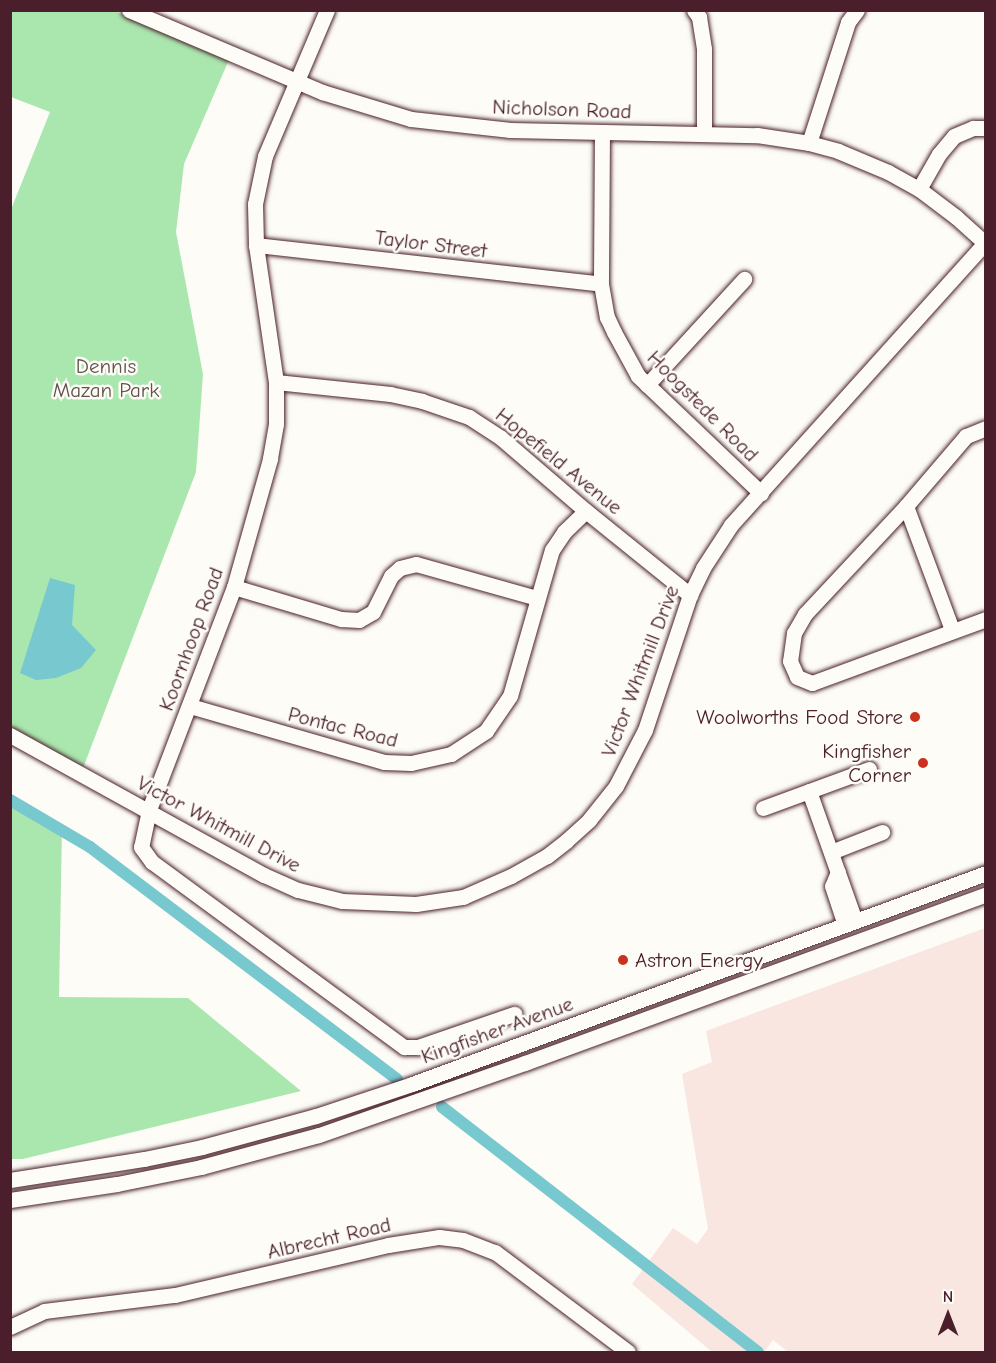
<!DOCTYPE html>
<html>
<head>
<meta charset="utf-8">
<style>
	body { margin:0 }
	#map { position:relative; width:996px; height:1363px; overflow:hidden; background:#fdfcf7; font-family:"Comic Neue",sans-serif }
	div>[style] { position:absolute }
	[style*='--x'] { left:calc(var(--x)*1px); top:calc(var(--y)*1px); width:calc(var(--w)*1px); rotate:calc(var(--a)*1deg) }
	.built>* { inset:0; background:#f9e6e1 }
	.green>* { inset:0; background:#aae7ae }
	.water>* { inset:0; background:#77c8cf }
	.canal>* { height:12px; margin:-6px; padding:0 6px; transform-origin:6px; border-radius:6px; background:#77c8cf }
	.roads { filter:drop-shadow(0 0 2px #4a1f2b) drop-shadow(0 0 2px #4a1f2b) }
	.minor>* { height:15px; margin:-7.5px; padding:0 7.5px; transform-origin:7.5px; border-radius:7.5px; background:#fdfcf7 }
	.dots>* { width:16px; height:16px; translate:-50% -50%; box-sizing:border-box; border:3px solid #fdfcf7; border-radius:50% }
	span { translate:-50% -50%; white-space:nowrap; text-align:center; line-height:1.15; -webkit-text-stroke:5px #fdfcf7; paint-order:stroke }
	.street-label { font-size:21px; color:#4a1f2b }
	.park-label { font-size:21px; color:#62514c }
	.poi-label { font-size:21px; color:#4a1f2b }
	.right { translate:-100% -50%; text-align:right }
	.left { translate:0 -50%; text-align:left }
	.frame { position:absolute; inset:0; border:12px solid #4a1f2b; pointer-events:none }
	.north { position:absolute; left:918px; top:1285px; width:60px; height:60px; -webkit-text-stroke:4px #fdfcf7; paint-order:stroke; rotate:0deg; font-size:16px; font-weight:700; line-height:24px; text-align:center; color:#4a1f2b }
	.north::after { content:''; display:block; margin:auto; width:21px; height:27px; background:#4a1f2b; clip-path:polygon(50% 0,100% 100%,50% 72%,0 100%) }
</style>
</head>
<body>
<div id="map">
	<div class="built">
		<div style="clip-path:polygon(985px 928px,985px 1352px,788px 1352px,773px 1340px,764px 1352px,712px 1352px,632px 1284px,673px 1228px,697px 1244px,708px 1229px,682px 1074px,712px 1062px,706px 1031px)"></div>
	</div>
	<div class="green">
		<div style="clip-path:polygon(11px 11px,114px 11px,231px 55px,184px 164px,176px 232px,203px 374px,196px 472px,80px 776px,11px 739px,10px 212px,50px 112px,11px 97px)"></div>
		<div style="clip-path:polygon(10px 798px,62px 828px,59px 997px,188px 998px,301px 1091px,23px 1159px,11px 1159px)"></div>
	</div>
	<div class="water">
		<div style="clip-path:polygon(50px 578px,75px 585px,72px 625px,96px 650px,81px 668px,56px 678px,36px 680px,20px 673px)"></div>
	</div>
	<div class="canal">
		<div style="--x:10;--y:800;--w:93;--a:30.4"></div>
		<div style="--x:90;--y:847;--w:385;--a:37.1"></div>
		<div style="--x:442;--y:1107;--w:400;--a:37.8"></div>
	</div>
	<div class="roads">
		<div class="minor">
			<div style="--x:129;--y:10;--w:210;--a:23"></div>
			<div style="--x:322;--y:92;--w:93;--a:16.9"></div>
			<div style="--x:411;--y:119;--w:100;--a:6.3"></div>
			<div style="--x:510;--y:130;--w:247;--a:1.2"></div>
			<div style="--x:757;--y:135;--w:53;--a:8.7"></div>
			<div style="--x:809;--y:143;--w:30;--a:15"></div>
			<div style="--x:838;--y:151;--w:54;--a:22.8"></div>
			<div style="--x:888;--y:172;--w:35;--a:29"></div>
			<div style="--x:919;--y:189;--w:46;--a:37.1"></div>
			<div style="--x:956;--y:217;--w:40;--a:42"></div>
			<div style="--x:327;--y:10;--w:159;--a:113"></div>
			<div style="--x:265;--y:156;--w:49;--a:101.8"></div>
			<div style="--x:255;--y:204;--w:41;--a:88.6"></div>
			<div style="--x:256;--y:245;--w:138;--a:81.7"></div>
			<div style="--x:276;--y:382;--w:42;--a:90"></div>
			<div style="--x:276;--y:424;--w:36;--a:100"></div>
			<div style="--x:270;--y:459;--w:133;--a:105.7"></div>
			<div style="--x:234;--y:587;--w:239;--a:110.9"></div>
			<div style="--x:149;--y:810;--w:38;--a:102"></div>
			<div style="--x:141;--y:847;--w:19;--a:54"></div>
			<div style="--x:152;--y:862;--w:313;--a:36.3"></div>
			<div style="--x:404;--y:1047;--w:14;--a:0"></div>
			<div style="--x:418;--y:1047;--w:102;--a:-19"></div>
			<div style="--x:694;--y:10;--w:9;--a:54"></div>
			<div style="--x:699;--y:17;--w:32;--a:81"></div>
			<div style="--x:704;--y:49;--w:84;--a:90"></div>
			<div style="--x:602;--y:132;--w:152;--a:90.4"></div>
			<div style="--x:601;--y:284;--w:34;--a:80"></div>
			<div style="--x:607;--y:317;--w:17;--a:65"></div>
			<div style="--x:614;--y:332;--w:50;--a:61.4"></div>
			<div style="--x:638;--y:376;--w:170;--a:43.6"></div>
			<div style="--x:809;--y:143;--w:127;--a:-72.1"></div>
			<div style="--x:848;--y:22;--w:15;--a:-53"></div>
			<div style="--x:919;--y:189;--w:40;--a:-60.3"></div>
			<div style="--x:939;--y:154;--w:23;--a:-50"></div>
			<div style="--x:954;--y:136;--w:21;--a:-23"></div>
			<div style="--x:973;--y:128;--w:13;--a:0"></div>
			<div style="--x:256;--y:245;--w:347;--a:6.4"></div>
			<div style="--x:276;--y:382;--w:115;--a:6"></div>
			<div style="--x:390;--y:394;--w:33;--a:12"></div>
			<div style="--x:422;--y:401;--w:50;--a:18.8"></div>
			<div style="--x:469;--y:417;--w:38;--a:33"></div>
			<div style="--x:501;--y:438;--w:112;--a:40.7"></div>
			<div style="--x:586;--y:511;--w:134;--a:38.9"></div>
			<div style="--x:647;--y:385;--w:144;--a:-47.5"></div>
			<div style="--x:986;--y:428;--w:22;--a:158"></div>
			<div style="--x:966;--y:436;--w:92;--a:130.6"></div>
			<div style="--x:906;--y:506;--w:148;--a:133.1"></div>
			<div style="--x:805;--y:614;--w:22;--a:120"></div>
			<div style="--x:794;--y:633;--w:28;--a:98"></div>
			<div style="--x:790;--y:661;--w:17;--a:66"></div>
			<div style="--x:797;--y:677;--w:16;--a:22"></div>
			<div style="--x:812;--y:683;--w:185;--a:-20.2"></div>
			<div style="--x:906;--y:506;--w:132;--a:69.6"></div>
			<div style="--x:234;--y:587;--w:112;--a:16.7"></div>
			<div style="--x:341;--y:619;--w:18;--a:3"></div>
			<div style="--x:359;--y:620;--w:16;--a:-30"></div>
			<div style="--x:373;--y:612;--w:40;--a:-63.4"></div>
			<div style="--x:391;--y:576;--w:12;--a:-42"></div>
			<div style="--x:400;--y:568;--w:16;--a:-14"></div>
			<div style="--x:416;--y:564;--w:126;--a:15.7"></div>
			<div style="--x:190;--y:706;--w:202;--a:16.1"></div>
			<div style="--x:384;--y:762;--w:27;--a:2"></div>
			<div style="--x:411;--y:763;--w:41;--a:-12.7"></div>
			<div style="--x:451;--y:754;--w:42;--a:-33.3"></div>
			<div style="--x:486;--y:731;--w:42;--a:-55.6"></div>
			<div style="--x:510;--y:696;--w:152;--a:-74"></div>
			<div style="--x:552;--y:550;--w:22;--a:-56"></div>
			<div style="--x:564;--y:532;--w:30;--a:-44"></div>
			<div style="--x:10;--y:735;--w:290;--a:28.9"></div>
			<div style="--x:264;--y:875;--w:37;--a:24"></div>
			<div style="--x:298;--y:890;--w:45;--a:14"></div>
			<div style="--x:342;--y:901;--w:74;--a:2.3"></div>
			<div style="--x:416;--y:904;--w:48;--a:-8.5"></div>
			<div style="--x:463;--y:897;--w:52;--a:-23.6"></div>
			<div style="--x:511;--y:876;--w:41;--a:-29.1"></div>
			<div style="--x:547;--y:856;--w:24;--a:-38"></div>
			<div style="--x:566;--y:841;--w:31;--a:-42"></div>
			<div style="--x:589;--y:820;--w:43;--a:-51.5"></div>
			<div style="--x:616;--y:786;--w:63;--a:-62.6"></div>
			<div style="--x:645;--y:730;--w:142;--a:-71.6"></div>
			<div style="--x:690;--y:595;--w:30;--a:-64"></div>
			<div style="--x:703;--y:568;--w:51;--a:-56.9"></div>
			<div style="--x:731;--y:525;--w:380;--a:-48"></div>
			<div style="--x:809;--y:791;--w:138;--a:70.5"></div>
			<div style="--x:763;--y:808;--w:113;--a:-20.2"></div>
			<div style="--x:831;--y:852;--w:55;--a:-21.4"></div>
			<div style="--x:838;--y:872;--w:15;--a:113"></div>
			<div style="--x:832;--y:886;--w:41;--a:71.6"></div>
			<div style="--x:10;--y:1180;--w:136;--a:-8.9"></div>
			<div style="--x:144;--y:1159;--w:59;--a:-11.7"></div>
			<div style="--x:202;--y:1147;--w:118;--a:-15.2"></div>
			<div style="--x:316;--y:1116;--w:101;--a:-18.4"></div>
			<div style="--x:412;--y:1084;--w:612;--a:-20.18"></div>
			<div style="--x:10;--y:1200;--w:108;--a:-8.5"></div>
			<div style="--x:117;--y:1184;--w:86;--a:-11.4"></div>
			<div style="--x:201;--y:1167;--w:122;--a:-15.2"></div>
			<div style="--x:319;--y:1135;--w:218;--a:-19.3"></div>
			<div style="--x:525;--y:1063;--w:491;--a:-20.1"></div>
			<div style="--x:10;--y:1327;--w:38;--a:-25"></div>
			<div style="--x:44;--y:1311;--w:132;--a:-7"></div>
			<div style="--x:175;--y:1295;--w:219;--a:-13.2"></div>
			<div style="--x:388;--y:1245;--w:52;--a:-8.9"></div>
			<div style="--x:439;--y:1237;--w:24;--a:7"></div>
			<div style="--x:463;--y:1240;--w:34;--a:21"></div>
			<div style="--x:495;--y:1252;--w:166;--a:36.9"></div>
		</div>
	</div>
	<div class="dots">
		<div style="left:915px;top:717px;background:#c8321e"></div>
		<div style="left:923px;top:763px;background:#c8321e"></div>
		<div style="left:623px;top:960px;background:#c8321e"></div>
	</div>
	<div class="street-label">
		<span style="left:562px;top:109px;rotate:2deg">Nicholson Road</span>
		<span style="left:431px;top:244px;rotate:7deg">Taylor Street</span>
		<span style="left:703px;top:406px;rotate:45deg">Hoogstede Road</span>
		<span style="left:559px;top:461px;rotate:39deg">Hopefield Avenue</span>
		<span style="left:191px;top:639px;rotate:-70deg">Koornhoop Road</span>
		<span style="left:640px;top:671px;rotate:-69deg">Victor Whitmill Drive</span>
		<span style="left:343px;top:727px;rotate:14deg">Pontac Road</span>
		<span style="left:219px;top:824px;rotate:28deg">Victor Whitmill Drive</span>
		<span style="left:497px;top:1030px;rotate:-20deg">Kingfisher Avenue</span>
		<span style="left:329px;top:1238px;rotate:-13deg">Albrecht Road</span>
	</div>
	<div class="park-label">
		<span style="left:106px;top:378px">Dennis<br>Mazan Park</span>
	</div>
	<div class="poi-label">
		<span class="right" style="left:903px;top:717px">Woolworths Food Store</span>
		<span class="right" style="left:911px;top:763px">Kingfisher<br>Corner</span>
		<span class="left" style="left:635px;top:960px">Astron Energy</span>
	</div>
	<div class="frame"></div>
	<div class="north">N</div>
</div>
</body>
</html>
